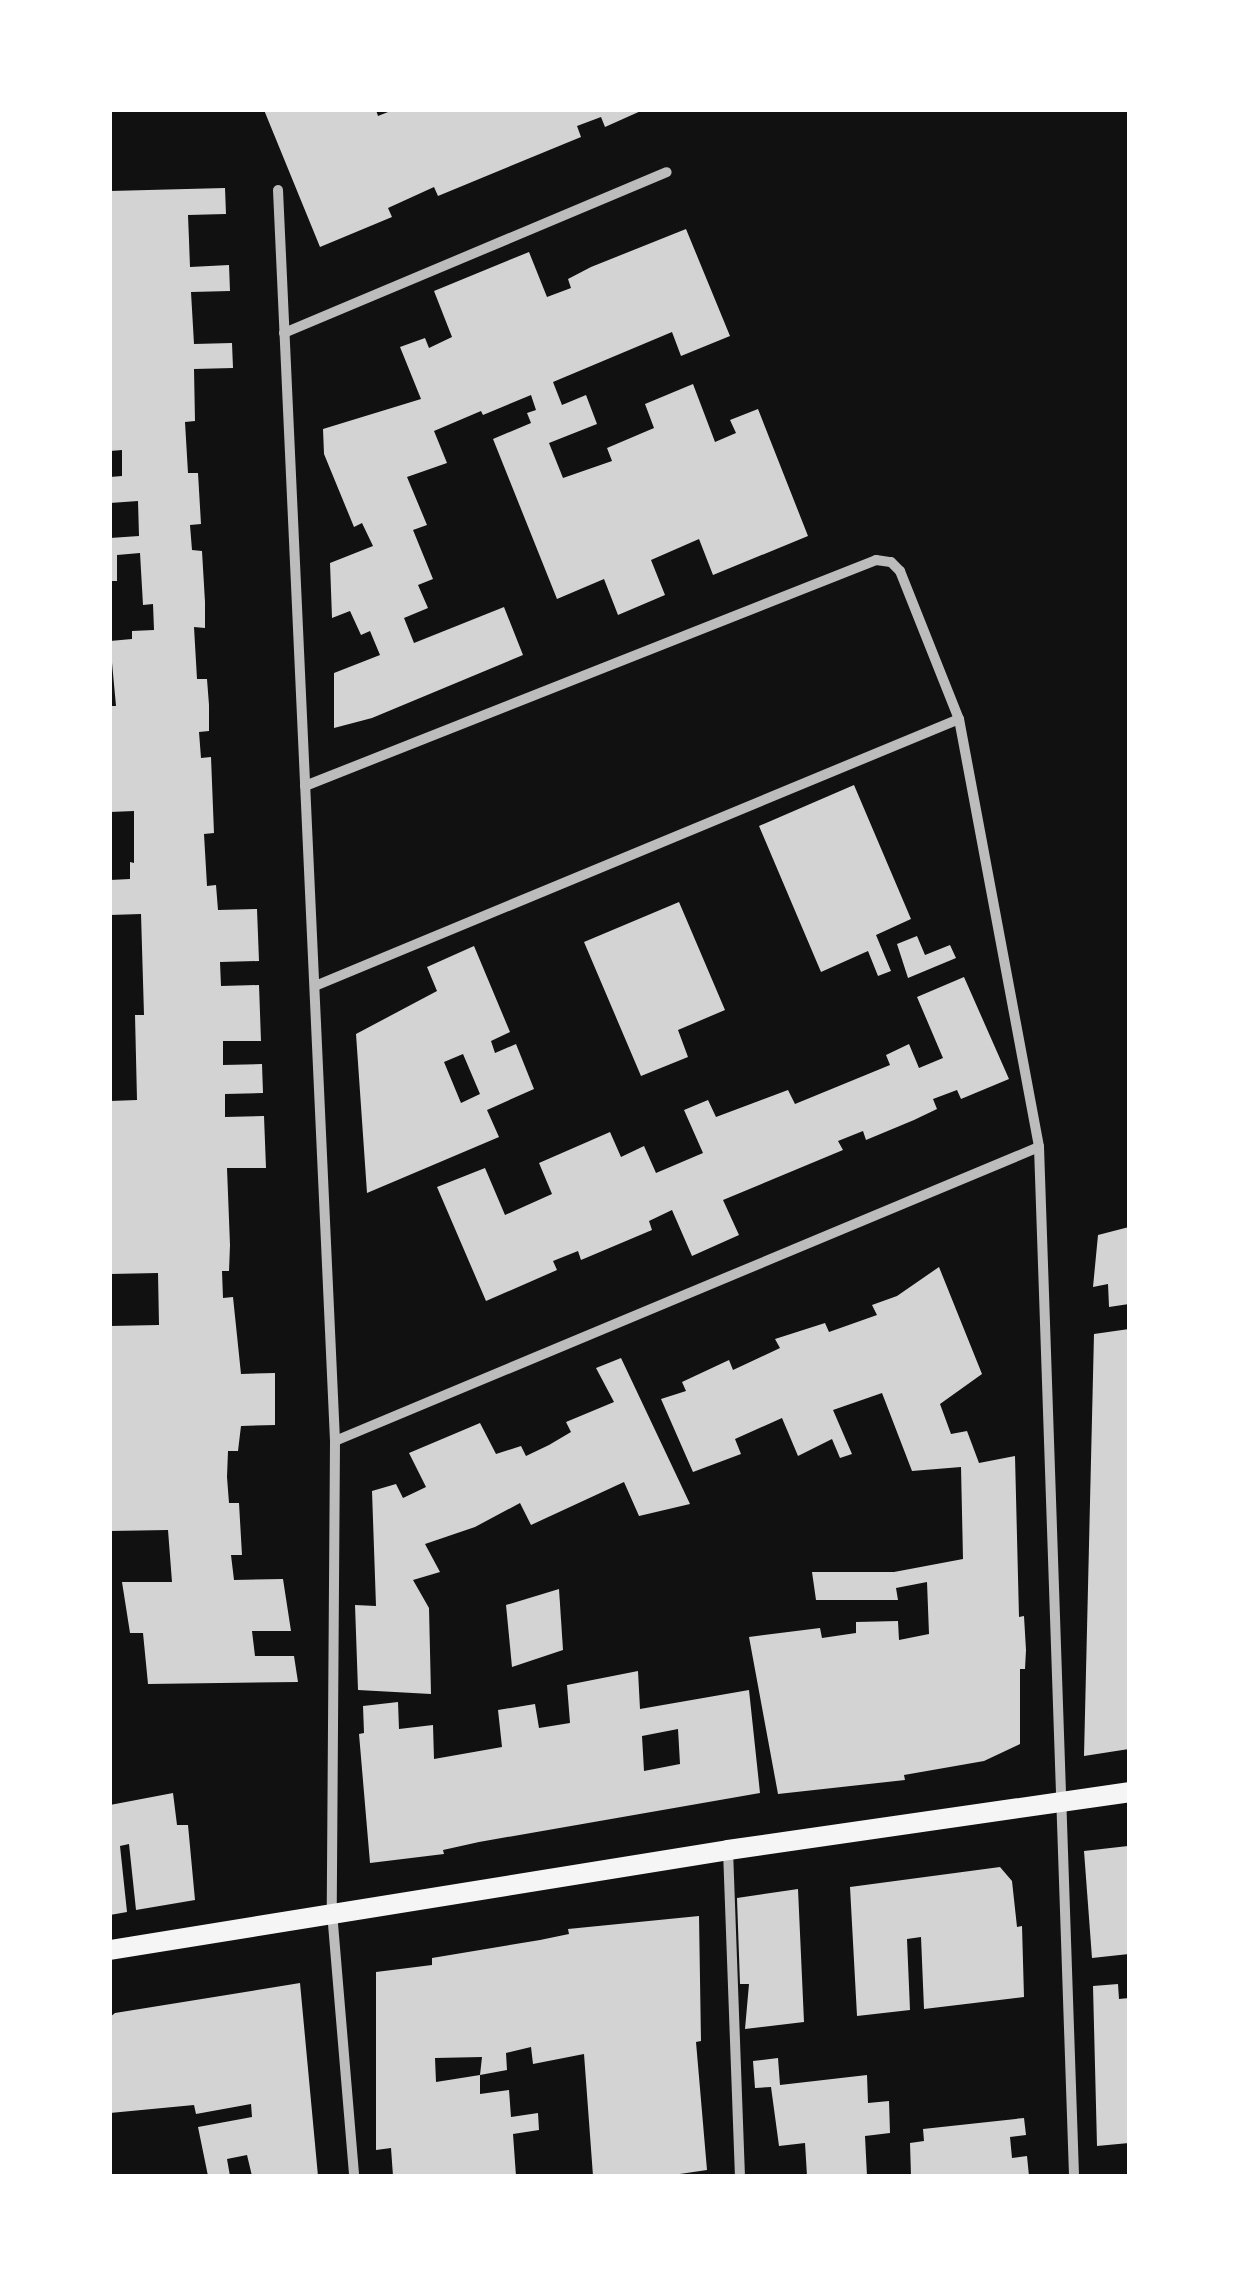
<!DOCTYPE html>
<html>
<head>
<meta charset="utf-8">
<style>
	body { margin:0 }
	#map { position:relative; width:1239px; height:2286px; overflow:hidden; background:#111; font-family:Manrope,sans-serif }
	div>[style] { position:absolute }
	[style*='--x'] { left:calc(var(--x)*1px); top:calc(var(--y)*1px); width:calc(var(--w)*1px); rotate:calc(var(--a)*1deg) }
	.building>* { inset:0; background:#d3d3d3 }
	.minor>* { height:10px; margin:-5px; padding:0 5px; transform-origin:5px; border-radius:5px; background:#bcbcbc }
	.secondary>* { height:20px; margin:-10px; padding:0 10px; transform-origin:10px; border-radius:10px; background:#f5f5f5 }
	span { translate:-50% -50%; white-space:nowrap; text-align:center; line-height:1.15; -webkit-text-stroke:9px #fff; paint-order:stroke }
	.frame { position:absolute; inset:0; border:112px solid #fff; pointer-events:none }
</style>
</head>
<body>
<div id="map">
	<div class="building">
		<div style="clip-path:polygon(264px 110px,376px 110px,378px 116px,393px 110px,643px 110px,605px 127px,601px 117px,577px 126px,581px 137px,438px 196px,434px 187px,388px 208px,392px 217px,320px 247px)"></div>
		<div style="clip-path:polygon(225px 188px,226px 214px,188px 215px,189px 240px,190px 267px,229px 265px,230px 291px,191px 292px,194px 344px,232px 343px,233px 368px,194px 369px,195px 421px,185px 422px,188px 473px,198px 473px,201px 524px,190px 525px,192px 550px,202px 551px,205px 602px,205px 628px,194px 627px,197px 679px,207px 679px,209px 705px,209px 731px,199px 732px,201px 758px,211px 757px,214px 833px,204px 834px,207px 886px,216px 885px,218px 910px,257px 909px,259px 961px,220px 962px,221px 986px,259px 985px,261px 1041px,223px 1041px,223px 1065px,262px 1064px,263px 1093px,225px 1094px,225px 1117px,264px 1116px,266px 1168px,227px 1168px,230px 1245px,229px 1271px,222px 1271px,223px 1298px,233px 1297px,241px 1374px,275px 1373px,275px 1425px,241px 1426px,238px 1451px,228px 1451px,227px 1477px,229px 1503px,239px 1503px,242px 1555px,231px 1555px,234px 1580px,283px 1579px,291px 1631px,252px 1631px,255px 1656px,294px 1656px,298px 1682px,148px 1684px,143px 1633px,130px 1633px,122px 1582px,172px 1582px,168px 1530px,110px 1531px,110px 1326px,159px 1325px,158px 1273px,110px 1274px,110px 1101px,137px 1100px,135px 1015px,144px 1015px,141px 914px,110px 915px,110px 880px,130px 879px,130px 862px,134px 863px,134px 811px,110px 812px,110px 706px,116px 706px,110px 641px,132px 639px,132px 631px,154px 630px,153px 604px,143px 605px,140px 553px,117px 555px,117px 581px,110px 581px,110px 538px,139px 536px,138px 501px,110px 503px,110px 477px,122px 476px,122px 450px,110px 451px,110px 191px)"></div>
		<div style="clip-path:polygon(686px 229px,730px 336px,681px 356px,672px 332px,553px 382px,562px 405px,586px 395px,597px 424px,549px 443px,563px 478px,612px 461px,607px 448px,654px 428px,645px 404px,693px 384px,715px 442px,736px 433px,730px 420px,758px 409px,808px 536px,713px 575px,699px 539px,651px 560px,665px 595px,618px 615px,604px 579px,557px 599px,493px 439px,531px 423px,527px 413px,536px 410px,531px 395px,483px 415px,481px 411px,434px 431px,447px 463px,407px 477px,427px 525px,413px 530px,433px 579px,418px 585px,428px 608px,404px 618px,414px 643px,504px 607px,523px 655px,372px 718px,334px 728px,334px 673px,380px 655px,370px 631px,361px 635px,350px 611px,332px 618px,330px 563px,373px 546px,362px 523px,354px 527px,324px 454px,323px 429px,421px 399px,400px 347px,425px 338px,429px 348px,452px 337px,434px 291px,529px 252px,547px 297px,571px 288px,568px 279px,591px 267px)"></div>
		<div style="clip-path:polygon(854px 785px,911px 919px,876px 935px,891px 971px,878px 976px,868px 951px,821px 972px,759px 826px)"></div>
		<div style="clip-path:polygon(679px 902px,725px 1010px,678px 1030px,688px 1057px,641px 1076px,584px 942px)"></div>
		<div style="clip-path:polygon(917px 936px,925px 955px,950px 945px,956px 958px,908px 978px,897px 944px)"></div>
		<div style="clip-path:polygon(evenodd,474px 946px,510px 1032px,491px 1041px,495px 1053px,516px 1044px,534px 1089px,487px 1110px,499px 1137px,367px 1193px,356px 1034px,437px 991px,427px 967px,474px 946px,463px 1054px,480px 1094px,461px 1103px,444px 1062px,463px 1054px)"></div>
		<div style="clip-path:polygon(964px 977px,1009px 1079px,961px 1099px,957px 1090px,933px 1099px,937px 1109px,914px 1120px,866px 1140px,863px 1131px,838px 1141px,843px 1150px,723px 1200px,739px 1235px,692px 1256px,672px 1210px,649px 1221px,652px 1230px,581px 1260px,578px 1251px,553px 1261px,557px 1270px,486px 1301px,437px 1187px,485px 1168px,505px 1215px,552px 1194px,539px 1163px,610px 1132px,621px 1157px,644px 1146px,656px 1173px,703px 1153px,684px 1110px,708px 1100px,716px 1117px,788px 1090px,795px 1104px,890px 1065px,886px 1055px,909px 1044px,919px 1068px,943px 1058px,917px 997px)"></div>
		<div style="clip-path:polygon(1129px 1227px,1129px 1304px,1109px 1307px,1108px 1284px,1093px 1287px,1098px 1235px)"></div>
		<div style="clip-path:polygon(939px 1267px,982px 1374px,940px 1404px,951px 1434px,967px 1431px,979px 1463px,1015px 1456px,1019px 1617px,1024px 1616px,1026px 1650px,1025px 1669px,1020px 1669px,1020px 1744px,984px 1761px,904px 1775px,905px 1780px,778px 1794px,749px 1637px,820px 1628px,822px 1638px,856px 1633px,856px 1622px,898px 1621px,899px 1640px,929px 1634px,927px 1582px,896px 1588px,898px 1600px,816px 1600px,812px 1572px,894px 1572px,963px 1559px,961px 1467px,912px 1471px,882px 1393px,833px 1410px,852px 1454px,840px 1458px,832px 1439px,798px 1456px,782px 1418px,735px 1439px,741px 1454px,693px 1472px,661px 1399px,686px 1391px,682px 1382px,729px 1360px,733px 1370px,780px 1348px,775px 1339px,825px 1323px,829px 1332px,877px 1315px,872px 1305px,897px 1296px)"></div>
		<div style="clip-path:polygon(1129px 1329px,1129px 1749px,1084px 1756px,1094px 1334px)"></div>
		<div style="clip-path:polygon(621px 1358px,690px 1504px,639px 1516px,624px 1482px,531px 1525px,520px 1503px,475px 1527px,425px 1544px,440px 1572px,413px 1580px,429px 1608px,431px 1694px,358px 1690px,355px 1605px,376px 1606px,372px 1491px,396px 1484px,403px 1498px,426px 1487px,409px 1453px,480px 1423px,496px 1454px,521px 1446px,526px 1456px,549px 1445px,571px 1432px,566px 1422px,614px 1402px,596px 1368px)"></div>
		<div style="clip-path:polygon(559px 1589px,563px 1650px,512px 1667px,506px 1605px)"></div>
		<div style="clip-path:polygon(evenodd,638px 1671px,640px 1709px,749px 1690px,760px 1793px,479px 1842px,443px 1850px,444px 1854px,370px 1863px,359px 1734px,364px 1733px,363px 1706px,398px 1702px,399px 1729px,433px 1725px,434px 1759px,502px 1747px,498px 1710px,535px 1704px,539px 1728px,570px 1723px,567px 1685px,638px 1671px,678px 1729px,680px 1764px,644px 1771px,642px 1736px,678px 1729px)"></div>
		<div style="clip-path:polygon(173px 1793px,177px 1825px,188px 1825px,195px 1900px,136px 1910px,129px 1844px,120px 1846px,127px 1912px,110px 1915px,110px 1805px)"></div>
		<div style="clip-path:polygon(1128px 1846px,1129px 1954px,1092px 1958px,1084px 1851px)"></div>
		<div style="clip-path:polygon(1000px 1867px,1012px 1881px,1017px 1927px,1022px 1926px,1024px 1997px,924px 2009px,921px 1937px,907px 1939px,910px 2010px,857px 2016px,850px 1887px)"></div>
		<div style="clip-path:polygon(798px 1889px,804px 2022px,745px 2029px,749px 1984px,740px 1984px,737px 1898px)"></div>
		<div style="clip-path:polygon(699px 1916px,701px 2041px,696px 2042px,707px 2170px,666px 2176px,593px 2176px,584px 2054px,533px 2064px,531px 2047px,506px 2053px,507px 2070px,480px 2075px,482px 2057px,435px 2058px,436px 2082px,480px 2075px,480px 2094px,509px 2090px,511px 2117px,538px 2113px,539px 2130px,513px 2134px,516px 2176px,393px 2176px,391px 2148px,376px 2150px,376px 1972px,432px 1965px,432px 1958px,540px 1940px,569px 1934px,568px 1929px)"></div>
		<div style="clip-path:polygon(300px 1983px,318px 2176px,252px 2176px,247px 2155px,227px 2159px,230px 2176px,208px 2176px,198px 2127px,252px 2117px,251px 2104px,196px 2114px,194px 2105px,110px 2113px,110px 2017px,115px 2013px)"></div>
		<div style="clip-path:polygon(1118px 1984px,1119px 1999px,1129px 1998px,1129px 2143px,1097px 2146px,1093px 1986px)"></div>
		<div style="clip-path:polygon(778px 2058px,780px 2085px,867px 2075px,868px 2103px,889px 2101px,890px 2133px,865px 2136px,867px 2176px,807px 2176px,805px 2143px,779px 2146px,771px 2087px,755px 2088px,753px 2061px)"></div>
		<div style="clip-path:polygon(1024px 2118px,1026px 2135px,1010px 2137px,1012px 2158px,1027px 2156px,1029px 2176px,911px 2176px,910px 2143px,924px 2141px,923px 2129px)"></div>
	</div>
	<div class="minor">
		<div style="--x:278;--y:190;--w:1252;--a:87.39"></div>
		<div style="--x:335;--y:1441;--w:471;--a:90.4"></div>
		<div style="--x:332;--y:1912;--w:265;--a:85.2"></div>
		<div style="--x:284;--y:333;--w:415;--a:-22.8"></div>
		<div style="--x:305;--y:786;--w:614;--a:-21.59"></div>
		<div style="--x:876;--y:560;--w:15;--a:8"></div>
		<div style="--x:891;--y:562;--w:13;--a:45"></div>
		<div style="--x:900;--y:571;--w:159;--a:68.3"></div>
		<div style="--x:959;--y:719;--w:435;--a:79.4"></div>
		<div style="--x:1039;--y:1147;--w:1030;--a:88.05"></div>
		<div style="--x:315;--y:986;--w:697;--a:-22.52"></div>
		<div style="--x:335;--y:1441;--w:763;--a:-22.67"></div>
		<div style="--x:728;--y:1850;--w:326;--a:87.9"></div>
	</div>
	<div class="secondary">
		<div style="--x:110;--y:1950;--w:626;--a:-9.19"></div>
		<div style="--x:728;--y:1850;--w:405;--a:-8.2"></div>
	</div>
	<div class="frame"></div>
</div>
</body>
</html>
